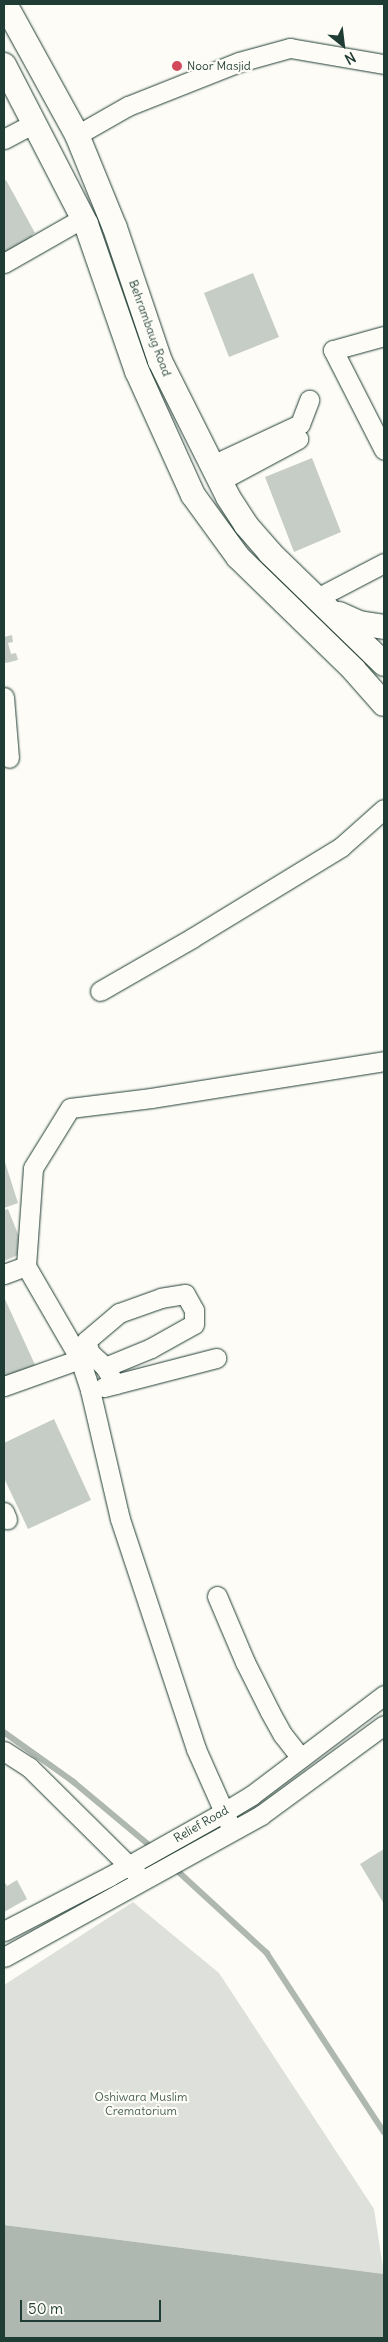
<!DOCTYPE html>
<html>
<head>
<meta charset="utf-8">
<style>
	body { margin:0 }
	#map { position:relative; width:388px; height:2342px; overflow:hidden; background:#fdfcf7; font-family:Delius,sans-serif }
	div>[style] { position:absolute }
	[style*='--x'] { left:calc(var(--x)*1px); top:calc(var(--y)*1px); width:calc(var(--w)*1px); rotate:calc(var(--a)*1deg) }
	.green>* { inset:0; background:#dde0db }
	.water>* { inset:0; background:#aeb8b1 }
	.stream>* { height:5.5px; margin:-2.75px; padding:0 2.75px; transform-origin:2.75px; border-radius:2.75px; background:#aeb8b1 }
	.building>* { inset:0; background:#c6cdc7 }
	.roads { filter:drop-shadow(0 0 1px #1f3d34) drop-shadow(0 0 1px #1f3d34) }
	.minor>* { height:19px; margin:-9.5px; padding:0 9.5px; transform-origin:9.5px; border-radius:9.5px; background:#fdfcf7 }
	.major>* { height:24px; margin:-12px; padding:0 12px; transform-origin:12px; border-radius:12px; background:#fdfcf7 }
	.dots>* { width:14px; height:14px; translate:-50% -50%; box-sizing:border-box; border:2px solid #fdfcf7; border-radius:50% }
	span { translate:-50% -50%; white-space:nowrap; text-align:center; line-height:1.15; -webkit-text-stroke:4.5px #fdfcf7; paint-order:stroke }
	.poi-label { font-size:12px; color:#1f3d34 }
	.left { translate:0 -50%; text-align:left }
	.street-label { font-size:12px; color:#1f3d34 }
	.park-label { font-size:12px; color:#455e55 }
	.frame { position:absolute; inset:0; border:5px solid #1f3d34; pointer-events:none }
	.north { position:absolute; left:318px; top:20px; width:50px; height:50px; -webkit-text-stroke:4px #fdfcf7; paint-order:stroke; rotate:151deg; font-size:14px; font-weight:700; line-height:20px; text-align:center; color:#1f3d34 }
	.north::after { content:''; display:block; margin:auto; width:18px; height:22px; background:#1f3d34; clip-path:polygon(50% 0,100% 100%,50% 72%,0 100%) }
	.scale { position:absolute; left:20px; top:2300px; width:141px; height:22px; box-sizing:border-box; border:2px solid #1f3d34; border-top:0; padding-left:6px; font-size:15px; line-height:18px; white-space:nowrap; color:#1f3d34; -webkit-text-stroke:4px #fdfcf7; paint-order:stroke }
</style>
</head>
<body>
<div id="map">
	<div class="green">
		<div style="clip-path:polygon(133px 1902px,219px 1973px,374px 2209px,384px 2274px,4px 2225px,4px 1985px)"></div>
	</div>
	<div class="water">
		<div style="clip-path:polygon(4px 2225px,384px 2274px,384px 2338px,4px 2338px)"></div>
	</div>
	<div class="stream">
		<div style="--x:4;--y:1732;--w:86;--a:35.5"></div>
		<div style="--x:74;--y:1782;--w:104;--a:39.9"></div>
		<div style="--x:154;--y:1849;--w:154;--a:42.6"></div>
		<div style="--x:267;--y:1953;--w:214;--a:56.8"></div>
	</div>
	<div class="building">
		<div style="clip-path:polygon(6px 180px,35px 233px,32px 235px,36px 243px,4px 260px,4px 181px)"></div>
		<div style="clip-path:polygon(253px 273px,279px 337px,229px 357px,204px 293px)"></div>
		<div style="clip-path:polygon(312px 458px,341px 532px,294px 552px,265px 477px)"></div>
		<div style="clip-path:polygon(12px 635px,13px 642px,8px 643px,11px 654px,16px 653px,18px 660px,6px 663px,4px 661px,4px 637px)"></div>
		<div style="clip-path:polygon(4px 1159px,18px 1203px,4px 1208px)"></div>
		<div style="clip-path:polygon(8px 1209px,25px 1252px,4px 1261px,4px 1210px)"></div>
		<div style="clip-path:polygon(4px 1297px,36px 1367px,4px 1382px)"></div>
		<div style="clip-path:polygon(54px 1419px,91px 1500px,28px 1529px,4px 1478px,4px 1443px)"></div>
		<div style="clip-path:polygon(384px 1849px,384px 1904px,360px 1864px)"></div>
		<div style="clip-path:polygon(17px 1880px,27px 1899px,4px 1912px,4px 1881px,7px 1886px)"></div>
	</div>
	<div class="roads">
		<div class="minor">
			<div style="--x:77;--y:135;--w:59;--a:-29.6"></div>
			<div style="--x:128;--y:106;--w:119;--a:-21.6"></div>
			<div style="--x:239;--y:62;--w:53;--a:-15.4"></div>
			<div style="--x:290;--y:48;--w:95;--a:9.7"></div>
			<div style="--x:4;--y:139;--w:34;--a:-28"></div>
			<div style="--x:4;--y:263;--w:91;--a:-29.7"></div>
			<div style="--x:384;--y:336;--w:53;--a:164.6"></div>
			<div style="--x:333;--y:350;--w:112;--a:63"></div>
			<div style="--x:212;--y:465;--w:97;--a:-25"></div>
			<div style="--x:300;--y:424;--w:26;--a:-69"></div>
			<div style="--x:220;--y:481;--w:89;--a:-28.3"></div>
			<div style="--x:317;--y:598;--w:76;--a:-27.6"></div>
			<div style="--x:4;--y:697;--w:61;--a:85.3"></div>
			<div style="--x:100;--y:991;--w:106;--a:-29.9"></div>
			<div style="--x:192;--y:938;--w:175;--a:-31.4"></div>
			<div style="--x:341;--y:847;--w:57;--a:-41.5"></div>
			<div style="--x:26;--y:1266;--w:98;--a:-85.9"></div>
			<div style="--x:33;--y:1168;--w:70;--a:-58.3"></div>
			<div style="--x:70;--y:1108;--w:82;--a:-7"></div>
			<div style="--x:151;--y:1098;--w:236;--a:-9"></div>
			<div style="--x:4;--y:1274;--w:23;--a:-20"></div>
			<div style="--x:26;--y:1266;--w:108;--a:59.9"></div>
			<div style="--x:80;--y:1359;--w:33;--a:72"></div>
			<div style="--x:90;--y:1390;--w:132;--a:76.9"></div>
			<div style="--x:120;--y:1519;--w:242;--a:71.7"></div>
			<div style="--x:196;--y:1749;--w:89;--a:66"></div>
			<div style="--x:105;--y:1367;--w:50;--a:-22.4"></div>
			<div style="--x:151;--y:1348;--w:49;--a:-29.2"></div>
			<div style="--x:194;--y:1324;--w:14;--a:-90"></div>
			<div style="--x:194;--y:1310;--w:18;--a:-119"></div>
			<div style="--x:185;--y:1294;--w:24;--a:171"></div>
			<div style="--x:161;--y:1298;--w:45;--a:160.3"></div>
			<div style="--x:119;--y:1313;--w:43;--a:139.7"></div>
			<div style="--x:86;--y:1341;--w:13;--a:72"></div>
			<div style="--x:90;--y:1353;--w:21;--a:43"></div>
			<div style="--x:105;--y:1367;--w:20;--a:60"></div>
			<div style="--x:4;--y:1386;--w:81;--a:-19.6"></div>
			<div style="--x:104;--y:1387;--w:116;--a:-14.5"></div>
			<div style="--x:4;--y:1512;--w:8;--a:67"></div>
			<div style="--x:217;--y:1596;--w:72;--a:67"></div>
			<div style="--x:245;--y:1662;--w:56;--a:63.4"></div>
			<div style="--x:270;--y:1712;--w:26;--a:61"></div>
			<div style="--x:283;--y:1735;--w:29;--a:52"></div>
			<div style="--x:4;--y:1751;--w:30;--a:33"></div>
			<div style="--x:29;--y:1767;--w:151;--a:44.7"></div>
			<div style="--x:4;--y:1931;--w:119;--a:-27.4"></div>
			<div style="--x:110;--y:1876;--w:131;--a:-29.3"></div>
			<div style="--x:224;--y:1812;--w:33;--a:-31"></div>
			<div style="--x:252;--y:1795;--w:166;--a:-37.1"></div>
			<div style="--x:4;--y:1957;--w:294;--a:-28.9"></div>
			<div style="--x:261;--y:1815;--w:152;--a:-36.2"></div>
		</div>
		<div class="major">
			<div style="--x:5;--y:4;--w:149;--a:61.2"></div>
			<div style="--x:77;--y:135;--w:100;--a:67.8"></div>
			<div style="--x:115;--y:228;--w:140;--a:71.3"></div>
			<div style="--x:160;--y:361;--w:152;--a:63.4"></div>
			<div style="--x:228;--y:497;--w:33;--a:57"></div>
			<div style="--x:246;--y:525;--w:37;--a:49"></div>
			<div style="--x:270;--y:553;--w:159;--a:44.2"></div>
			<div style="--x:4;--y:65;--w:179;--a:62.7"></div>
			<div style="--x:86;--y:224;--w:156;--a:70.9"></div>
			<div style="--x:137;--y:371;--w:136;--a:65.7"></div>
			<div style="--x:193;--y:495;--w:77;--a:54"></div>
			<div style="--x:238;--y:557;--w:162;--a:44.2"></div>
			<div style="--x:354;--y:670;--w:45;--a:48.6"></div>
			<div style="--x:339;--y:614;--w:22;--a:24"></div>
			<div style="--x:359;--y:623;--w:25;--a:9"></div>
		</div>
	</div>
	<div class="dots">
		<div style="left:177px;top:66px;background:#d1495b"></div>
	</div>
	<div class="poi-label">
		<span class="left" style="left:187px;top:66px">Noor Masjid</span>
	</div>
	<div class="street-label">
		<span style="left:150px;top:328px;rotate:70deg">Behrambaug Road</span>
		<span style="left:201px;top:1824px;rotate:-30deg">Relief Road</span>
	</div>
	<div class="park-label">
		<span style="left:141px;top:2104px">Oshiwara Muslim<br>Crematorium</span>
	</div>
	<div class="frame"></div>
	<div class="north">N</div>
	<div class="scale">50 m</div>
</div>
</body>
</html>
